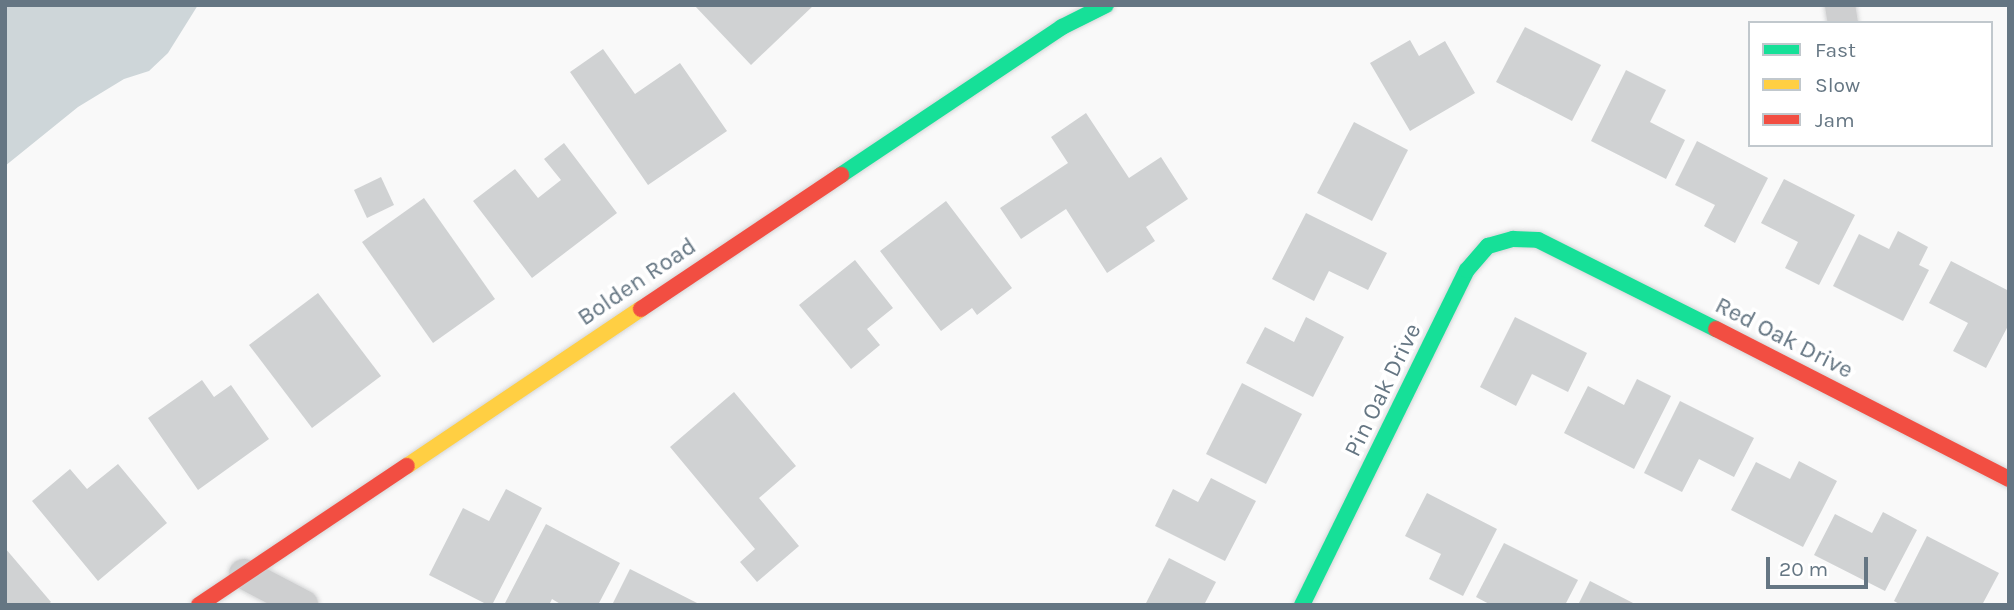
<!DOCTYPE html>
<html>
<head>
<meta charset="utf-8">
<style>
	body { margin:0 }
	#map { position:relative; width:2014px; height:610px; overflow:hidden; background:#f9f9f9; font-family:Karla,sans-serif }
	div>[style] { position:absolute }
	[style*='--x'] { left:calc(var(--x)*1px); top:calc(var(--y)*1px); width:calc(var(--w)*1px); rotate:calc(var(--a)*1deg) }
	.water>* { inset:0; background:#ced6d9 }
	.building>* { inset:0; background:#d0d2d3 }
	.roads { filter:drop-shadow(0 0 2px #d5d6d7) drop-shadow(0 0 2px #d5d6d7) }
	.street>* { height:30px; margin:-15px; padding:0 15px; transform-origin:15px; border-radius:15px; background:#cecfd0 }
	.fast>* { height:16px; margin:-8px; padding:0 8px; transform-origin:8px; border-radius:8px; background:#16e098 }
	.slow>* { height:16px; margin:-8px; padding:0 8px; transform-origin:8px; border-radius:8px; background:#ffcf43 }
	.jam>* { height:16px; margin:-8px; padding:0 8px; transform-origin:8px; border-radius:8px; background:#f24e42 }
	span { translate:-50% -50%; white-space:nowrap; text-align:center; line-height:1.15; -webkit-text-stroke:7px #fff; paint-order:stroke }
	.street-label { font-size:24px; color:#657683 }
	.frame { position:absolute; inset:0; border:7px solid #657683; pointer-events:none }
	.legend { position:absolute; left:1748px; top:21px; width:245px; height:126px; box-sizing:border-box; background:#fff; border:2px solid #c1c8cd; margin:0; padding:9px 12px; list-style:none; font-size:21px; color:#657683 }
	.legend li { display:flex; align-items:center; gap:14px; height:35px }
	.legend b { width:35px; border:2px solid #c1c8cd }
	.scale { position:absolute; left:1766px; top:557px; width:102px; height:32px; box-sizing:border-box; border:4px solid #657683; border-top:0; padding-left:9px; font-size:21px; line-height:24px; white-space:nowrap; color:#657683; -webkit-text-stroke:5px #fff; paint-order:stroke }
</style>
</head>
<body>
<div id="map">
	<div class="water">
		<div style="clip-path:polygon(5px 5px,198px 5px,168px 53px,149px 71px,124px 79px,78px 107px,5px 166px)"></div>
	</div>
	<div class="building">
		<div style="clip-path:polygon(694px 5px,814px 5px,751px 65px)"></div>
		<div style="clip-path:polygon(1525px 27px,1601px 65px,1572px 121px,1496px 82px)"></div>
		<div style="clip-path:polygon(1410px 40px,1419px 56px,1445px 41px,1475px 93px,1410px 131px,1370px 63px)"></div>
		<div style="clip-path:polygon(603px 49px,635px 94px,680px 63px,727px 131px,648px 185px,570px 72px)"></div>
		<div style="clip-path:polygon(1626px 70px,1666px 90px,1650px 122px,1685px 140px,1666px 179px,1591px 141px)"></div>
		<div style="clip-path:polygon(1086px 113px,1129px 178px,1161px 157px,1188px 199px,1146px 227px,1155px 241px,1107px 273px,1066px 209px,1021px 239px,1000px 208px,1068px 163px,1051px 137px)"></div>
		<div style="clip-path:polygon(1354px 122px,1408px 150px,1372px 221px,1317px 193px)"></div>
		<div style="clip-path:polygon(1697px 141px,1768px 178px,1735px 243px,1704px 226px,1715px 205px,1675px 185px)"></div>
		<div style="clip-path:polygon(564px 143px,617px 213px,532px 278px,473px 201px,515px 169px,538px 198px,561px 180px,544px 159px)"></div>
		<div style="clip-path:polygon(381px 177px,394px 205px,367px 218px,354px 190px)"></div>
		<div style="clip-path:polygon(1784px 179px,1855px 215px,1819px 285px,1785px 268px,1798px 242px,1761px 223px)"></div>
		<div style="clip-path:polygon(424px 198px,495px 299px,433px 343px,362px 242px)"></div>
		<div style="clip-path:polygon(946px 201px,1012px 288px,977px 315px,972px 308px,941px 331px,880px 251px)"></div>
		<div style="clip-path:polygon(1306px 213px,1387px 253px,1368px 290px,1329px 271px,1314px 301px,1272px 279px)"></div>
		<div style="clip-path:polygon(1898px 231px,1928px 247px,1919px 265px,1929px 270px,1903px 321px,1833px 286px,1859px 234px,1889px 249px)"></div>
		<div style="clip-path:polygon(855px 260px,893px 308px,867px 329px,880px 345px,851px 369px,799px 305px)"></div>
		<div style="clip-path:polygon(1951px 261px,2009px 291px,2009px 324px,1986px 368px,1953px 351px,1968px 323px,1929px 303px)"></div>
		<div style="clip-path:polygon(318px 293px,381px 376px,312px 428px,249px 345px)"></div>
		<div style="clip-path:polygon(1306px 317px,1344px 337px,1313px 397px,1246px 363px,1265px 327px,1294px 342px)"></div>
		<div style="clip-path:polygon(1515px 317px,1587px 353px,1568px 392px,1532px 374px,1516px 406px,1480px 387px)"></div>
		<div style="clip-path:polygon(1637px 379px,1671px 396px,1634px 469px,1564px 433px,1588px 386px,1624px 405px)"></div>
		<div style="clip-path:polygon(202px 380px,214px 397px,231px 385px,269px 439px,198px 490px,148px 418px)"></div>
		<div style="clip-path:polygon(1242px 383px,1302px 414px,1266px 484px,1206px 454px)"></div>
		<div style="clip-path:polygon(734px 392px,796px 466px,759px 498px,799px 546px,757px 582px,740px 562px,755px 549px,670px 447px)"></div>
		<div style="clip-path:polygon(1680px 401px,1754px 438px,1734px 477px,1699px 459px,1682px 492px,1644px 473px)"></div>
		<div style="clip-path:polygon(1799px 461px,1837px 481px,1803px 547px,1731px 510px,1756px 462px,1790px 479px)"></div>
		<div style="clip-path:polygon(118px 464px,167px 523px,98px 581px,32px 501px,70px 469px,87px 489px)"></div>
		<div style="clip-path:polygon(1211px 478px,1256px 501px,1225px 561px,1155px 526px,1173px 489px,1198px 502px)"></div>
		<div style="clip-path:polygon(506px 489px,542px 508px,492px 605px,488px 605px,429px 575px,463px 508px,489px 521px)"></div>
		<div style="clip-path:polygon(1427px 493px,1497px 529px,1463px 596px,1429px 579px,1441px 554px,1405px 536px)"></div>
		<div style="clip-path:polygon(1883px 512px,1917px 530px,1885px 591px,1814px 555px,1835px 514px,1872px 533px)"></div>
		<div style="clip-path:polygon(546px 524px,620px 563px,598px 605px,562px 605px,552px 599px,549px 605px,504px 605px)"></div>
		<div style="clip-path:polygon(1927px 536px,1999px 573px,1982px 605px,1901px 605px,1894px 601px)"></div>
		<div style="clip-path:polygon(1504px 543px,1578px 580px,1565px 605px,1491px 605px,1476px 597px)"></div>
		<div style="clip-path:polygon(5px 548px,51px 602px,47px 605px,5px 605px)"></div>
		<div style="clip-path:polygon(1169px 558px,1216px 582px,1204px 605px,1145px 605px)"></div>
		<div style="clip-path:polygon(630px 569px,701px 605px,612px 605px)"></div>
		<div style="clip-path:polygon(1590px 581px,1637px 605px,1578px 605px)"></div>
	</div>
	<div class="roads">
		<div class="street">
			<div style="--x:1840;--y:5;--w:18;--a:81"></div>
			<div style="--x:244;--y:574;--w:67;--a:27.7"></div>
		</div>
		<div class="fast">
			<div style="--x:841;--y:175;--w:266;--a:-33.8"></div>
			<div style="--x:1062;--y:27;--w:49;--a:-26.6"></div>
			<div style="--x:1302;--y:605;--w:373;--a:-63.8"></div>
			<div style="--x:1467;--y:270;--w:32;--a:-49"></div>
			<div style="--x:1488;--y:246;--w:26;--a:-16"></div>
			<div style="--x:1513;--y:239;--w:25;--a:2"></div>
			<div style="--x:1538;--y:240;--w:199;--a:26.6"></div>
		</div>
		<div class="slow">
			<div style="--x:407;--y:466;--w:282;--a:-33.9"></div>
		</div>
		<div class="jam">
			<div style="--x:641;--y:309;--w:241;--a:-33.8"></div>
			<div style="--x:1716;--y:329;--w:329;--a:27.1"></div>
			<div style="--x:199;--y:605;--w:250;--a:-33.8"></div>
		</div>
	</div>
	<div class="street-label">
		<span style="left:637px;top:282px;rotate:-34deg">Bolden Road</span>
		<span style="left:1784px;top:338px;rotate:27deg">Red Oak Drive</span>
		<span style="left:1383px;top:390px;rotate:-64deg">Pin Oak Drive</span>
	</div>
	<div class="frame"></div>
	<ul class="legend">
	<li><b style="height:9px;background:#16e098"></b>Fast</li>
	<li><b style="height:9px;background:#ffcf43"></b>Slow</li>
	<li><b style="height:9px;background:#f24e42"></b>Jam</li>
	</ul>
	<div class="scale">20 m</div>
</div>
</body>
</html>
